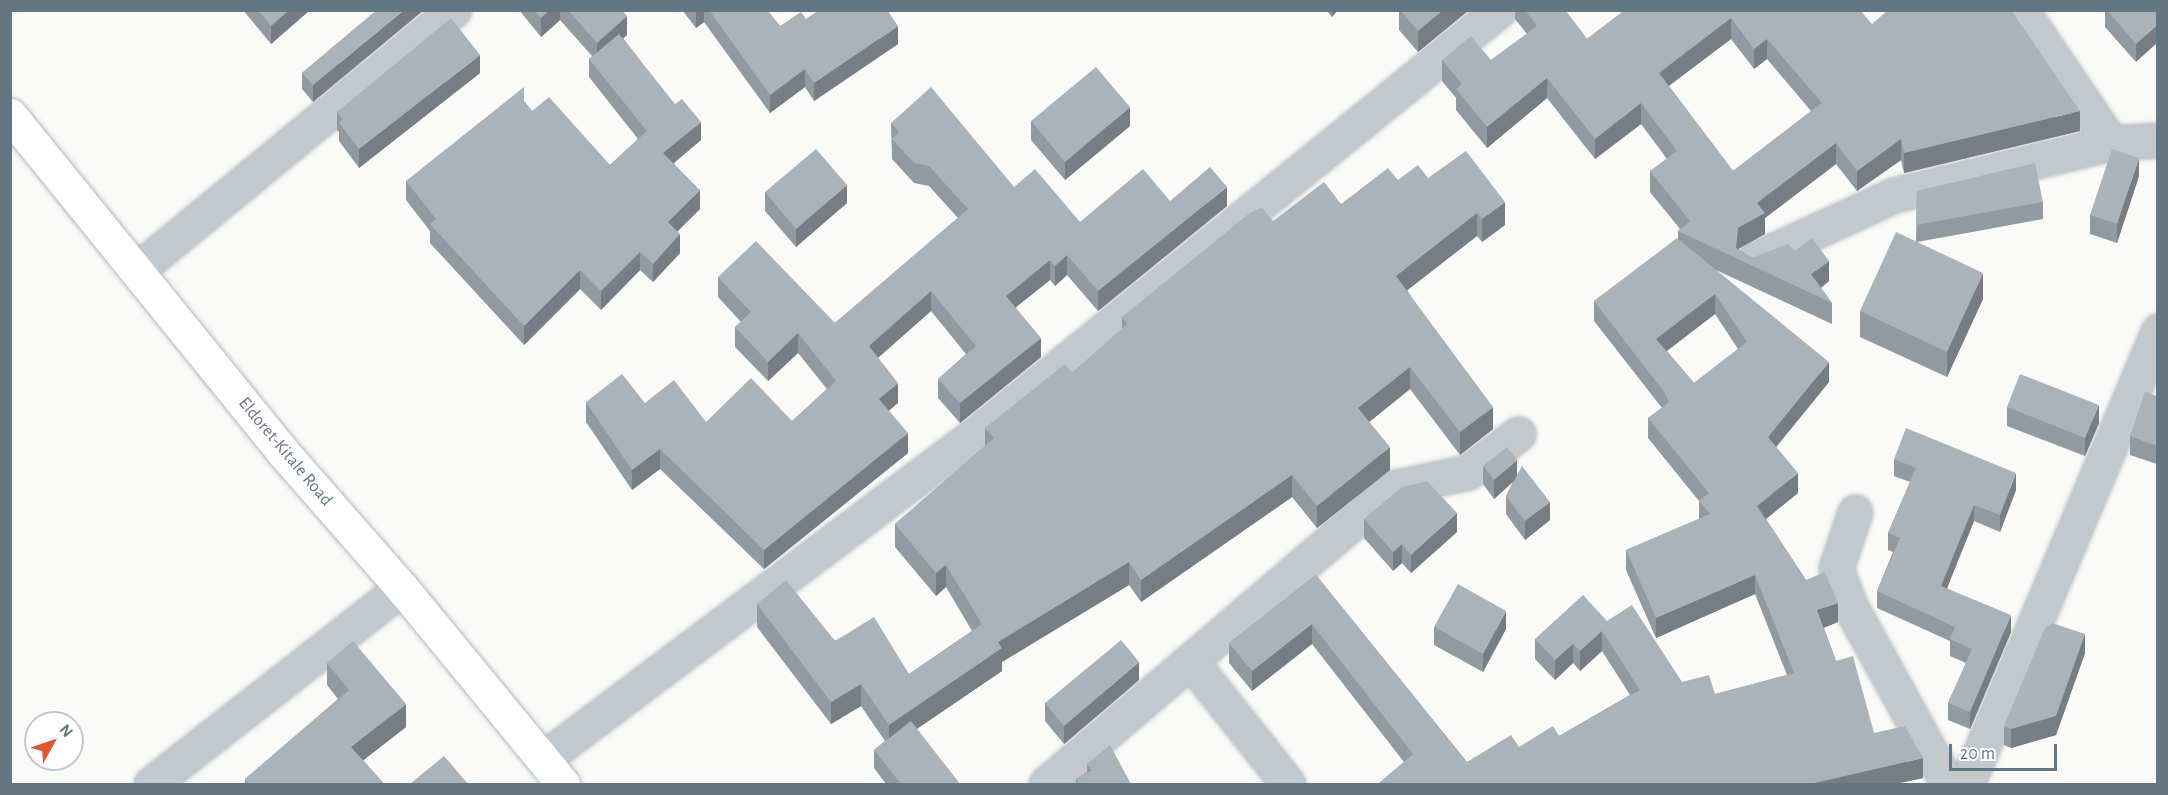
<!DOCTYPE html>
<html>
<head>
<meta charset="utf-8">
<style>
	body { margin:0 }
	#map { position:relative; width:2168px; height:795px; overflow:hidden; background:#fafaf8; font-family:"Alegreya Sans",sans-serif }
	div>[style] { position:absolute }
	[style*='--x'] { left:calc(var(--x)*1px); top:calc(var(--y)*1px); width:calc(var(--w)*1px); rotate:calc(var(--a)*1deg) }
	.roads { filter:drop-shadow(0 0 2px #b4b9bd) drop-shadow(0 0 2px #b4b9bd) }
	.minor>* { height:33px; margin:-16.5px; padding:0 16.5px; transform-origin:16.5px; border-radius:16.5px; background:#c3c8cc }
	.trunk>* { height:33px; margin:-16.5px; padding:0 16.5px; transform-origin:16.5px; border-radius:16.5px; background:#fff }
	.wall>* { inset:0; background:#929a9f }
	.shaded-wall>* { inset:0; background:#777d82 }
	.building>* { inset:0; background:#aab3b9 }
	span { translate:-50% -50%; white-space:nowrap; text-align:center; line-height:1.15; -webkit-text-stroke:6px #fff; paint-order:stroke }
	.street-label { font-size:18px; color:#657683 }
	.frame { position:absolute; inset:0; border:12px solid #657683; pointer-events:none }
	.north { position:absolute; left:24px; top:711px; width:60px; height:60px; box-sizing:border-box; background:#fff; border:2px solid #c1c8cd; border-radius:50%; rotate:50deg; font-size:16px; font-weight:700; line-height:24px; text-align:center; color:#657683 }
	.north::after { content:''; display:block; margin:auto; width:21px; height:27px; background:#e4572e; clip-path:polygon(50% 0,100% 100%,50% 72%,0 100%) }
	.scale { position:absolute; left:1949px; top:744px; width:108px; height:27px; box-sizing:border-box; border:3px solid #657683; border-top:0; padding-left:8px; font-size:18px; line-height:21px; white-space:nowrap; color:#657683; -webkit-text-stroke:4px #fff; paint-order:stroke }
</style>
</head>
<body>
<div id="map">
	<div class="roads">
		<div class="minor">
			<div style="--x:2021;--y:10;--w:161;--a:55.9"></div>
			<div style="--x:2111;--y:143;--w:47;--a:-3.7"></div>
			<div style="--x:1753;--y:260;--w:155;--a:-24.7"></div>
			<div style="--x:1894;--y:195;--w:223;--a:-13.5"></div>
			<div style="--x:137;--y:270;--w:410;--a:-39.4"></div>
			<div style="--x:1855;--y:512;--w:59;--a:108.7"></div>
			<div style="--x:1836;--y:568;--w:38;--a:70"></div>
			<div style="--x:1849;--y:604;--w:205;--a:61.2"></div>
			<div style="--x:1193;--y:664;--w:153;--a:51.6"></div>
			<div style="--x:543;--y:759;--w:543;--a:-36.91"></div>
			<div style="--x:977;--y:433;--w:672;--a:-39.02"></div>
			<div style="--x:151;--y:784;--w:318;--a:-38"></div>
			<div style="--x:1046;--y:784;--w:456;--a:-40.5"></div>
			<div style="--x:1393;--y:488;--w:77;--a:-12"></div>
			<div style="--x:1468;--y:472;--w:63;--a:-37.2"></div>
			<div style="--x:1967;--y:784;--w:492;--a:-67.1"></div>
		</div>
		<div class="trunk">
			<div style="--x:10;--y:115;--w:432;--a:51"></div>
			<div style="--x:282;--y:451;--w:182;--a:48.8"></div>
			<div style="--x:402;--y:588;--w:254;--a:50.6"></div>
		</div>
	</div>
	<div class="wall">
		<div style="clip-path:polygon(243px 10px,310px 10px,271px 44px)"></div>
		<div style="clip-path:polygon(377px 10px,313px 102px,302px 89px,302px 73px)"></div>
		<div style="clip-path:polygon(519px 10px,622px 10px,627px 35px,623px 38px,701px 140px,674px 163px,700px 209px,677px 231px,680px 253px,653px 282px,640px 270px,601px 310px,580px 289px,524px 345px,430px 243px,430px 231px,406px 200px,406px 181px,524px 101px,532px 111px,610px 165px,638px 139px,589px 77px,589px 59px,592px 56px,560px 20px,541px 37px)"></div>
		<div style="clip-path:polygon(682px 10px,767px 10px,780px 26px,806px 19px,898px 44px,814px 101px,805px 87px,770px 113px,704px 22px,696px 28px)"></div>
		<div style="clip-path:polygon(1326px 10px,1338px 10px,1332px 17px)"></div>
		<div style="clip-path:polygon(1399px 10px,1469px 10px,1418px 52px,1399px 30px)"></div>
		<div style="clip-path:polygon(evenodd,1515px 10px,1565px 10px,1587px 39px,1625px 10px,1872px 24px,2080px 131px,1904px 173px,1901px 160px,1857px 191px,1836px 164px,1765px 218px,1765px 234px,1738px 249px,1752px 258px,1795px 251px,1829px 281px,1821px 288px,1832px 303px,1832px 324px,1714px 269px,1829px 382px,1776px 447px,1798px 493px,1766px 519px,1806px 580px,1838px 622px,1824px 628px,1836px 661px,1874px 733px,1923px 778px,1895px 784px,1378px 784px,1404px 762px,1312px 644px,1252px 691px,1229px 663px,1229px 643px,1316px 575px,1467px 762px,1559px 736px,1630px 695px,1602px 651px,1580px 671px,1573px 663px,1555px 680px,1535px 659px,1535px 639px,1607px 621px,1682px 682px,1715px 694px,1787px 675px,1755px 594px,1656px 638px,1626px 570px,1626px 550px,1699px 519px,1699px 501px,1648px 438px,1648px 418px,1662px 408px,1594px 321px,1594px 301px,1678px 239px,1678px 231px,1680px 229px,1650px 192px,1650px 171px,1667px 159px,1641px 124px,1595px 159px,1547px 98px,1487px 148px,1456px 110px,1456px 98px,1442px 81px,1442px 60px,1491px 60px,1527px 34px,1515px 19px,1515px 10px,1731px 39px,1754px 69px,1767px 59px,1811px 111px,1733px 171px,1669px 86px,1731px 39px,1515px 10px,1715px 314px,1738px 349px,1694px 383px,1667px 351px,1715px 314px)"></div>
		<div style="clip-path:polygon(2105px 10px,2157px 10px,2136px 62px,2105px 27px)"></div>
		<div style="clip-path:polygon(480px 73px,359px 168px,339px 141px,339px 132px,337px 130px,337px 112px)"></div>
		<div style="clip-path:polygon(1031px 121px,1130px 126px,1065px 180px,1031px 140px)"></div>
		<div style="clip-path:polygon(891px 123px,1080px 222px,1170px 201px,1227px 206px,1098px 311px,1067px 275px,1055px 286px,1050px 280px,1016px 307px,1041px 357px,960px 423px,938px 398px,938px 379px,966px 354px,931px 311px,878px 357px,898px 403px,889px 411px,908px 453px,764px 569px,660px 469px,632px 490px,586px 422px,586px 402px,645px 403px,706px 422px,792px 421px,827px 389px,798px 353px,768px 381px,735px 347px,735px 327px,741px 322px,718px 297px,718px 277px,835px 323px,958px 218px,929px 186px,914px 183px,892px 159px)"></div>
		<div style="clip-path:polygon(2139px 176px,2117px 243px,2090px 234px,2090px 215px)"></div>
		<div style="clip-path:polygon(1428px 178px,1505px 225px,1482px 242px,1477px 236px,1407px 290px,1493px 429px,1460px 455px,1410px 389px,1369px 422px,1390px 470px,1317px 528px,1292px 497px,1141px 602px,1129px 585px,1002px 662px,1002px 671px,916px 729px,960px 784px,886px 784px,874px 768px,874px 750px,885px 741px,861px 706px,831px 724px,757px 627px,757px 604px,909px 674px,972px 631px,946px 587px,936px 596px,895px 547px,895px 524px,985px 446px,985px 428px,1072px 373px,1122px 329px,1122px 317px,1273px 221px,1341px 204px,1398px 180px)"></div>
		<div style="clip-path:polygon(1917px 191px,2043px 202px,2043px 219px,1917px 242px,1983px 299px,1947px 377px,1860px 337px,1860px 311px,1916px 242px)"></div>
		<div style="clip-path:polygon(765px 192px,847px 203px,796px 247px,765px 211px)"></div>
		<div style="clip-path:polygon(2157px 396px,2157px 464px,2130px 455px,2130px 436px)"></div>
		<div style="clip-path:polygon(2007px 407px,2099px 423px,2085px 456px,2007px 426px)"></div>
		<div style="clip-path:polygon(1894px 459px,2016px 490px,2000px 532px,1974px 521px,1947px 588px,2011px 632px,1970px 729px,1948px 720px,1948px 703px,1966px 663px,1950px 656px,1950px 641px,1877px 608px,1877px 591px,1893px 552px,1888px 550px,1888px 533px,1910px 482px,1894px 476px)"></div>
		<div style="clip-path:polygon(1483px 466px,1517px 475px,1550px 520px,1525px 540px,1506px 514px,1506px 496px,1513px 482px,1494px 499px,1483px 484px)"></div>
		<div style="clip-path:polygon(1364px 519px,1457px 532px,1411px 573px,1402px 563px,1393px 571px,1364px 538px)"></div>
		<div style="clip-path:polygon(1434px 627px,1506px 629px,1483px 672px,1434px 645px)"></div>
		<div style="clip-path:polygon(2085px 653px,2056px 735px,2011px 748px,2004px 745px,2004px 726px)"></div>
		<div style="clip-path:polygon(327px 663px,406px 727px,363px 760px,384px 784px,245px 784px,245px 779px,338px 699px,327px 685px)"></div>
		<div style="clip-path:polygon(1139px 680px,1064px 744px,1045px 721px,1045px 703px)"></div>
		<div style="clip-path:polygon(1087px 764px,1131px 784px,1076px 784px,1076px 779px,1087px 772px)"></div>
	</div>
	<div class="shaded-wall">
		<div style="clip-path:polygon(289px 10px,310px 10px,271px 44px,271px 26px)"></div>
		<div style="clip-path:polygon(404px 10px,424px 10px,313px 102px,313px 85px)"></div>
		<div style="clip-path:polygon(550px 10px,560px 10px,560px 20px,541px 37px,541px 18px)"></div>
		<div style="clip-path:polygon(696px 10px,704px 10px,704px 22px,696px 28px)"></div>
		<div style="clip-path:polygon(1332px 10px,1338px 10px,1332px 17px)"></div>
		<div style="clip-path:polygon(1443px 10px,1469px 10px,1418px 52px,1418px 31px)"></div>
		<div style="clip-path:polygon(627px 16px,627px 35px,597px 61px,597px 43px)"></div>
		<div style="clip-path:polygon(1731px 18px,1731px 39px,1659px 93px,1659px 73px)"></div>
		<div style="clip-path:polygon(2157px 25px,2157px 43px,2136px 62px,2136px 44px)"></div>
		<div style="clip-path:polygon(898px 26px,898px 44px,814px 101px,814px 83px)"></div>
		<div style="clip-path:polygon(1767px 39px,1767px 59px,1754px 69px,1754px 49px)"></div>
		<div style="clip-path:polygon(480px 55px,480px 73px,359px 168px,359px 149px)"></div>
		<div style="clip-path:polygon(805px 69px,805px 87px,770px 113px,770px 95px)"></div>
		<div style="clip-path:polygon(1547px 78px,1547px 98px,1487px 148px,1487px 127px)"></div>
		<div style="clip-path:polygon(1641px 103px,1641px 124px,1595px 159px,1595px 139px)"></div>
		<div style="clip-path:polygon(1130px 107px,1130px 126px,1065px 180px,1065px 162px)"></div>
		<div style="clip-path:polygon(2080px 111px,2080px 131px,1904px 173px,1904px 153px)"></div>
		<div style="clip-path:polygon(701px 122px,701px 140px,663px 172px,663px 153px)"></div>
		<div style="clip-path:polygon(1901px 139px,1901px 160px,1857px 191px,1857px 171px)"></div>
		<div style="clip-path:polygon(1836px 143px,1836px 164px,1765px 218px,1765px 234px,1738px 249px,1736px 248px,1738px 228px,1757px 203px)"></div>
		<div style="clip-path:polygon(2139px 158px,2139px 176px,2117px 243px,2117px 224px)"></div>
		<div style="clip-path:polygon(847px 185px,847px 203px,796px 247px,796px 229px)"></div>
		<div style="clip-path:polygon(1227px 187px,1227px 206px,1098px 311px,1098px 291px)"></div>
		<div style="clip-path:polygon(700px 190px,700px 209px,668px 241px,668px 222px)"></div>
		<div style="clip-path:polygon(1505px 202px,1505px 225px,1482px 242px,1482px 219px)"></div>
		<div style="clip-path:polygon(1477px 213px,1477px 236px,1396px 299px,1396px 276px)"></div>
		<div style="clip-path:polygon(680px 234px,680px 253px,653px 282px,653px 264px)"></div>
		<div style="clip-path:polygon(640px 252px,640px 270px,601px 310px,601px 291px)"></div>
		<div style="clip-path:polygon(1067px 255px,1067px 275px,1055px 286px,1055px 266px)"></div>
		<div style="clip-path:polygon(1050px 260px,1050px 280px,1006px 315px,1006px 296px)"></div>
		<div style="clip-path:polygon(1829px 261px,1829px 281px,1812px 294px,1811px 274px)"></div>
		<div style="clip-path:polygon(580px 270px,580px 289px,524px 345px,524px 326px)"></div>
		<div style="clip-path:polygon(1983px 273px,1983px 299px,1947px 377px,1947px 352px)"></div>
		<div style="clip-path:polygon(931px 291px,931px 311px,869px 366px,869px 346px)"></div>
		<div style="clip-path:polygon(1715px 294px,1715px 314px,1656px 359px,1656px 339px)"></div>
		<div style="clip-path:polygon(798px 333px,798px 353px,768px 381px,768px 362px)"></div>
		<div style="clip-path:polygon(1041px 338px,1041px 357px,960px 423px,960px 403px)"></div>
		<div style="clip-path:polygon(1829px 362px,1829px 382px,1768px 457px,1768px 437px)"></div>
		<div style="clip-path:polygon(1410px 367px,1410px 389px,1358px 431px,1358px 408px)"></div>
		<div style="clip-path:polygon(898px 383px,898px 403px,879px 418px,879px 399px)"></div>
		<div style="clip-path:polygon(2099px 405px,2099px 423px,2085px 456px,2085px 438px)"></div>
		<div style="clip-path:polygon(1493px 407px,1493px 429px,1460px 455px,1460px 432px)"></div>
		<div style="clip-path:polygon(908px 433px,908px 453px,764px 569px,764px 550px)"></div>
		<div style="clip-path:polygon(1390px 447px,1390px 470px,1317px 528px,1317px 506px)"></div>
		<div style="clip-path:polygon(660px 449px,660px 469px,632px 490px,632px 470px)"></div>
		<div style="clip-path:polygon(1517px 460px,1517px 478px,1494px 499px,1494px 480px)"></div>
		<div style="clip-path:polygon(1798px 473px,1798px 493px,1757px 526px,1757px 506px)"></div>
		<div style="clip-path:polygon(2016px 473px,2016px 490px,2000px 532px,2000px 515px)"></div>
		<div style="clip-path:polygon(1292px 475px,1292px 497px,1141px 602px,1141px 580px)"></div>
		<div style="clip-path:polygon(1550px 502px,1550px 520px,1525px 540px,1525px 521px)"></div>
		<div style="clip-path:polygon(1974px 505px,1974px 521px,1941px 603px,1941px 586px)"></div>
		<div style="clip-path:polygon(1457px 513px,1457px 532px,1411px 573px,1411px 555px)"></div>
		<div style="clip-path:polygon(1402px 544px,1402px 563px,1393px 571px,1393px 552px)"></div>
		<div style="clip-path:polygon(1129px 562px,1129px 585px,1002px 662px,1002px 671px,889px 748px,889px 725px,998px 642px)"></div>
		<div style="clip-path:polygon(946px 565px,946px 587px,936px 596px,936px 573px)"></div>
		<div style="clip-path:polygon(1755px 575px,1755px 594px,1656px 638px,1656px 618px)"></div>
		<div style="clip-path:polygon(1838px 603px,1838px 622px,1817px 630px,1817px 610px)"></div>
		<div style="clip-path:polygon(1506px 611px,1506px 629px,1483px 672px,1483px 654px)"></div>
		<div style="clip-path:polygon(2011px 615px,2011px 632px,1970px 729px,1970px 712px)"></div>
		<div style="clip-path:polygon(1312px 624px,1312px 644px,1252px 691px,1252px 671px)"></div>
		<div style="clip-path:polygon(1602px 631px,1602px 651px,1580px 671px,1580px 651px)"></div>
		<div style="clip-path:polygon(2085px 634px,2085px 653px,2056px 735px,2011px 748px,2011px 729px)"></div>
		<div style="clip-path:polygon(1573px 644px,1573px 663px,1555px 680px,1555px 660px)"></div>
		<div style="clip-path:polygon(1139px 662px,1139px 680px,1064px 744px,1064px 726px)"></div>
		<div style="clip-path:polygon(861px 684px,861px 706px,831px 724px,831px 702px)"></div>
		<div style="clip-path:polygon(406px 704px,406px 727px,351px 770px,351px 747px)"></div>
		<div style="clip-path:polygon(1923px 758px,1923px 778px,1895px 784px,1810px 784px)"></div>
	</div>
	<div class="building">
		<div style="clip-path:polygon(258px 10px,289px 10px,271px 26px)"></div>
		<div style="clip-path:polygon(377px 10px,404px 10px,313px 85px,302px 73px)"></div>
		<div style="clip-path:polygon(534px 10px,550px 10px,541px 18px)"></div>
		<div style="clip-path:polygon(568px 10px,622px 10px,627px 16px,597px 43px)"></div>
		<div style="clip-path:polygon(709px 10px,767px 10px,780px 26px,801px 12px,806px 19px,819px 10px,887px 10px,898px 26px,814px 83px,805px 69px,770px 95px)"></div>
		<div style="clip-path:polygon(1400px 10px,1443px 10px,1418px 31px)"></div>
		<div style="clip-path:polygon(evenodd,1525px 10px,1565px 10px,1587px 39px,1625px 10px,1860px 10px,1872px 24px,1888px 10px,2011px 10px,2080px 111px,1904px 153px,1901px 139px,1857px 171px,1836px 143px,1757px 203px,1765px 213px,1738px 228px,1736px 248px,1752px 258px,1788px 244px,1795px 251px,1812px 238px,1829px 261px,1811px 274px,1832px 303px,1678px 231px,1690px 221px,1650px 171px,1677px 151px,1641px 103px,1595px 139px,1547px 78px,1487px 127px,1456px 89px,1462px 84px,1442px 60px,1471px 36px,1491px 60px,1537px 26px,1525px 10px,1731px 18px,1754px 49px,1767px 39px,1822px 103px,1733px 171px,1659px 73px,1731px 18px)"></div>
		<div style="clip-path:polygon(2107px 10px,2157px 10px,2157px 25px,2136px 44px)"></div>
		<div style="clip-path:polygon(451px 18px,480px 55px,359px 149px,339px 123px,343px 119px,337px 112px)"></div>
		<div style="clip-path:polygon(619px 34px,675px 104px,682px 99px,701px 122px,663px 153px,700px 190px,668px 222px,680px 234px,653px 264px,640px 252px,601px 291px,580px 270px,524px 326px,430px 224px,436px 219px,406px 181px,524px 87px,524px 101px,532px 111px,549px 97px,610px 165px,647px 131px,589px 59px)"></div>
		<div style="clip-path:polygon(1096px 67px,1130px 107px,1065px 162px,1031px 121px)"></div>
		<div style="clip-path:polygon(931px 87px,1014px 187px,1035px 169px,1080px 222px,1143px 169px,1170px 201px,1210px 167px,1227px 187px,1098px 291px,1067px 255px,1055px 266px,1050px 260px,1006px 296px,1041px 338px,960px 403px,938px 379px,976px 346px,931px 291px,869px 346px,898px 383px,879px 399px,908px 433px,764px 550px,660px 449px,632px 470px,586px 402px,622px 374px,645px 403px,674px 380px,706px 422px,751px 378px,792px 421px,836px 381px,798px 333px,768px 362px,735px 327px,751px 312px,718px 277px,756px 241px,835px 323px,968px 209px,929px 166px,914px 163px,892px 139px,899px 132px,891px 123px)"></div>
		<div style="clip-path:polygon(816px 149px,847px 185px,796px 229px,765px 192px)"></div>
		<div style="clip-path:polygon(2112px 149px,2139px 158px,2117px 224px,2090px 215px)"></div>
		<div style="clip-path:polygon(1466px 151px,1505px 202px,1482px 219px,1477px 213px,1396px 276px,1493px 407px,1460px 432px,1410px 367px,1358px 408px,1390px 447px,1317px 506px,1292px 475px,1141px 580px,1129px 562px,998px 642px,1002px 648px,889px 725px,861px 684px,831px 702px,757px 604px,786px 580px,835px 641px,874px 617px,909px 674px,982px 624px,946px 565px,936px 573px,895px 524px,994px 438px,985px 428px,1065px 364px,1072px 373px,1127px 324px,1122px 317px,1251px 212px,1262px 208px,1273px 221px,1324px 182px,1341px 204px,1388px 168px,1398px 180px,1418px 165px,1428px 178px)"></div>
		<div style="clip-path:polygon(2035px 163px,2043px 202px,1916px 225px,1917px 191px)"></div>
		<div style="clip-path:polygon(1896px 232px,1983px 273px,1947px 352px,1860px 311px)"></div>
		<div style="clip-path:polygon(evenodd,1677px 238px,1829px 362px,1768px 437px,1798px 473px,1757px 506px,1806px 580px,1825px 572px,1838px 603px,1817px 610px,1836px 661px,1853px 656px,1874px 733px,1905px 726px,1923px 758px,1810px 784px,1378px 784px,1413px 754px,1312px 624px,1252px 671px,1229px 643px,1316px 575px,1467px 762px,1511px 735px,1519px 747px,1553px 726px,1559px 736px,1640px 690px,1602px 631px,1580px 651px,1573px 644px,1555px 660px,1535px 639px,1583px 595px,1607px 621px,1632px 605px,1682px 682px,1709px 675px,1715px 694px,1794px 673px,1755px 575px,1656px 618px,1626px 550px,1710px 514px,1699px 501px,1709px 493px,1648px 418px,1669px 402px,1664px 392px,1594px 301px,1677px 238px,1715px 294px,1747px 342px,1694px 383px,1656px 339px,1715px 294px)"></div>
		<div style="clip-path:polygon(2020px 374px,2099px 405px,2085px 438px,2007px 407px)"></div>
		<div style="clip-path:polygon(2145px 392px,2157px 396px,2157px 446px,2130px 436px)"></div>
		<div style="clip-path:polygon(1906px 428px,2016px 473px,2000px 515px,1974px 505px,1941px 586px,2011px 615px,1970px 712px,1948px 703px,1972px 649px,1950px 639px,1955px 627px,1877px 591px,1900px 538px,1888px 533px,1916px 468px,1894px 459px)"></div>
		<div style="clip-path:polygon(1507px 447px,1517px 460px,1494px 480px,1483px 466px)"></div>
		<div style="clip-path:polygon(1522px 466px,1550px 502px,1525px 521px,1506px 496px)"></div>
		<div style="clip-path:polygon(1427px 481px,1457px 513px,1411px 555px,1402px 544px,1393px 552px,1364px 519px,1402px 487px)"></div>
		<div style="clip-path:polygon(1458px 584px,1506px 611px,1483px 654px,1434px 627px)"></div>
		<div style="clip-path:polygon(2052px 623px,2085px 634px,2056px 716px,2011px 729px,2004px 726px,2045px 628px)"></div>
		<div style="clip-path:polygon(1121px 640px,1139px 662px,1064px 726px,1045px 703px)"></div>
		<div style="clip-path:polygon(353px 641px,406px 704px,351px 747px,384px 784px,249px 784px,245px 779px,349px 690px,327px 663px)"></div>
		<div style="clip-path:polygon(911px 721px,960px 784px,901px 784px,874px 750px)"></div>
		<div style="clip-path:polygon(1110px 745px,1131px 784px,1079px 784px,1076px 779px,1092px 770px,1087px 764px)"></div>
		<div style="clip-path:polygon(444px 756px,468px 784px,410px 784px)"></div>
	</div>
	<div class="street-label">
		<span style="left:285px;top:452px;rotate:50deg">Eldoret-Kitale Road</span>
	</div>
	<div class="frame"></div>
	<div class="north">N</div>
	<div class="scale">20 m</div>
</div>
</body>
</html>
